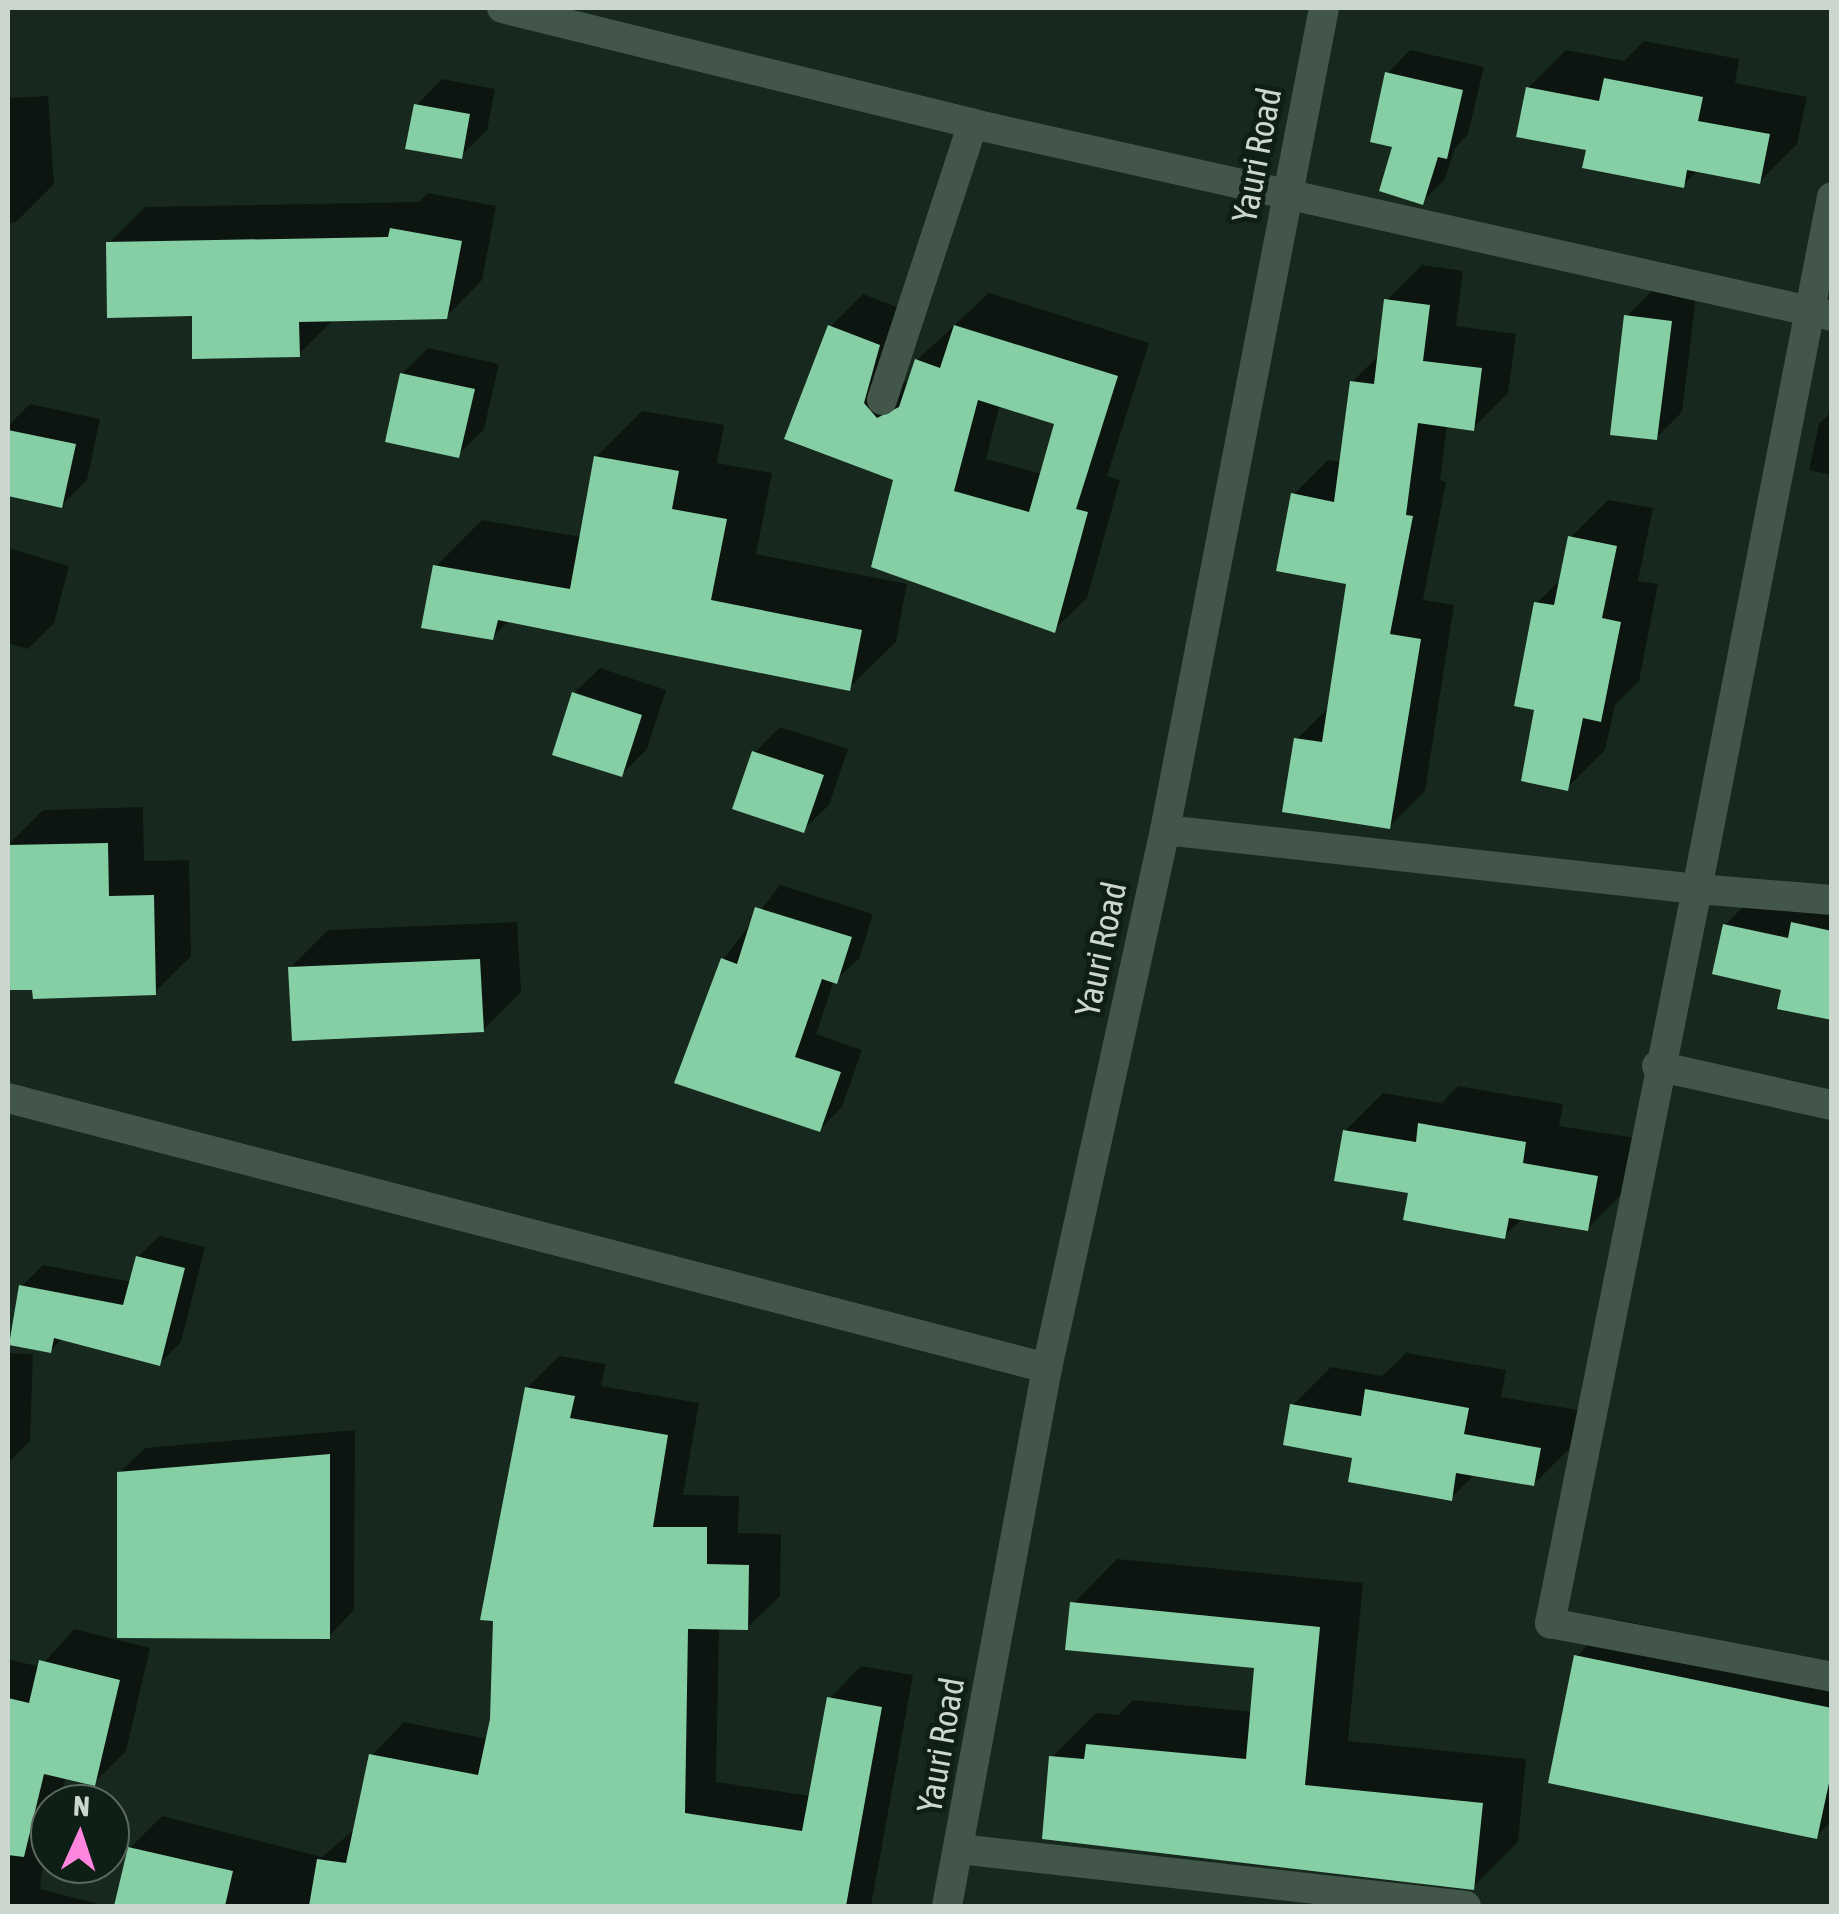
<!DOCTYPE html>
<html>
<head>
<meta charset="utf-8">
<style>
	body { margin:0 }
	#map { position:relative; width:1839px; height:1914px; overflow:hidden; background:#17291f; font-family:"Asap Condensed",sans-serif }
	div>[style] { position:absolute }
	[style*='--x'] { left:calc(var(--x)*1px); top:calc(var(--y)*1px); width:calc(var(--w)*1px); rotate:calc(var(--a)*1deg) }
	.shadow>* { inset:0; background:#0007 }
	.building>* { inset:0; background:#86cea4 }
	.minor>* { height:30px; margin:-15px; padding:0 15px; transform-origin:15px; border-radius:15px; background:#43564a }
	span { translate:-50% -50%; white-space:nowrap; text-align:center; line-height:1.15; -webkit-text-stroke:10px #0e1f15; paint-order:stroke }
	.street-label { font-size:35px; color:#cbd6cf }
	.frame { position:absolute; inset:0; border:10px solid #cbd6cf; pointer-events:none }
	.north { position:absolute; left:30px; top:1784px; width:100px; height:100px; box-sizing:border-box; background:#0e1f15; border:2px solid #5a685f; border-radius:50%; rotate:3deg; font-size:28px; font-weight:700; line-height:40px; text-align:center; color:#cbd6cf }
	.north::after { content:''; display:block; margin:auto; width:35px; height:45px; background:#ff85df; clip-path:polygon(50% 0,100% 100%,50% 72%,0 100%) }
</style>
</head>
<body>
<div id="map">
	<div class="shadow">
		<div style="clip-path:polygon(1644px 41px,1739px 59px,1735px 83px,1807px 97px,1797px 144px,1759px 182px,1698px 170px,1683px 185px,1589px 148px,1528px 88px,1566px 50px,1624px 61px)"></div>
		<div style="clip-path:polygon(1410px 50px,1484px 67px,1468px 134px,1455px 148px,1445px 179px,1422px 202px,1396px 145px,1388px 73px)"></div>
		<div style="clip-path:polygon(442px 79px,495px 89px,487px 130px,461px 156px,417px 105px)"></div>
		<div style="clip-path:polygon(48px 96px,54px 184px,16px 222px,8px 223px,8px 98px)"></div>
		<div style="clip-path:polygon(428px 193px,496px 206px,482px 280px,446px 317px,334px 319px,299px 354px,194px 313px,109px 243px,145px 207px,419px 202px)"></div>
		<div style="clip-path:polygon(1422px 265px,1463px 271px,1456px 326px,1516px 334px,1508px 393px,1473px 428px,1447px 425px,1440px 480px,1446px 482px,1423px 600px,1454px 605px,1425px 791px,1390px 826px,1296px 740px,1330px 706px,1349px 582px,1293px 495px,1328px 460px,1342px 462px,1352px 382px,1380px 354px,1387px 300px)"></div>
		<div style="clip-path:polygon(1652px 291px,1696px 296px,1682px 412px,1656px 438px,1627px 316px)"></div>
		<div style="clip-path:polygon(evenodd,989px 293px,1149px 343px,1107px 476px,1120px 480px,1087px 598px,1054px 630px,896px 479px,830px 327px,863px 294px,912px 313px,901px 381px,910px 384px,917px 360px,989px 293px,1000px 404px,1057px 422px,1042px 474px,986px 459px,1000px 404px)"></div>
		<div style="clip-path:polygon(428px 348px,499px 364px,484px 429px,458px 455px,402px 374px)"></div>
		<div style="clip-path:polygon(30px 404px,100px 419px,87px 480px,61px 506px,8px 493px,8px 426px)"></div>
		<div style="clip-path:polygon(642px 411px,724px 425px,717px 463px,772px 473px,756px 554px,907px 584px,896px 642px,849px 688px,510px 620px,492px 638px,436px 566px,482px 520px,582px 537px,596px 457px)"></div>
		<div style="clip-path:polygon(1832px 411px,1832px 475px,1809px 470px,1819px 424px)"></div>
		<div style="clip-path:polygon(1608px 500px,1653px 508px,1638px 581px,1658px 584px,1639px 681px,1615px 705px,1605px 750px,1567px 788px,1537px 708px,1537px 603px,1563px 577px,1570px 538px)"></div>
		<div style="clip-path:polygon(8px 548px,69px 566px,54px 623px,28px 649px,8px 643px)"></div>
		<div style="clip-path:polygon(600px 668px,666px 690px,647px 749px,622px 774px,574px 693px)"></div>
		<div style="clip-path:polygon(780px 727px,848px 749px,829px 805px,803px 830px,754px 753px)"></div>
		<div style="clip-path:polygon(143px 807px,144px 861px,189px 860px,191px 956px,155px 992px,8px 988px,8px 845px,43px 810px)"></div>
		<div style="clip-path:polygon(780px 885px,873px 914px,859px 959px,834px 981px,816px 1034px,862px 1050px,842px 1107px,819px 1130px,723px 960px)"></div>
		<div style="clip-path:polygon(1832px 885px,1832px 1019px,1784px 988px,1725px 925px,1763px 887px)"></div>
		<div style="clip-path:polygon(517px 922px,521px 992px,483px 1030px,290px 968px,328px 930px)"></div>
		<div style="clip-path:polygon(1458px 1086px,1563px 1104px,1559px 1126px,1635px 1138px,1625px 1191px,1587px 1229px,1523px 1218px,1504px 1236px,1411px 1191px,1345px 1131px,1383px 1093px,1442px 1103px)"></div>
		<div style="clip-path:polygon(159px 1236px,205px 1247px,181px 1342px,160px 1363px,63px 1338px,50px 1351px,22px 1286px,43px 1265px,132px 1282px,138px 1257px)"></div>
		<div style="clip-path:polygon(8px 1353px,33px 1354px,30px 1441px,8px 1463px)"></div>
		<div style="clip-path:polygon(1406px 1353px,1506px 1370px,1501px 1397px,1578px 1410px,1572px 1446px,1534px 1484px,1476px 1473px,1451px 1498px,1355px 1456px,1293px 1405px,1331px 1367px,1382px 1376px)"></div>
		<div style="clip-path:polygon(559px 1356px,606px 1364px,601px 1386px,699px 1403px,683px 1495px,739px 1496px,738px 1533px,781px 1534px,780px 1596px,747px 1628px,719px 1627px,716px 1782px,811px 1796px,829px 1699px,861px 1666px,913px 1675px,871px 1906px,116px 1906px,130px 1848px,162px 1816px,322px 1857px,356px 1828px,372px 1755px,404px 1722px,488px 1739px,527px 1388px)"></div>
		<div style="clip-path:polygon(355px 1430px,354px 1610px,329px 1636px,119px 1473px,145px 1448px)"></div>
		<div style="clip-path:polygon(1117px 1559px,1363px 1583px,1348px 1741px,1526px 1759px,1518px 1842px,1473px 1887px,1051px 1758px,1096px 1713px,1118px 1715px,1133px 1700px,1253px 1712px,1257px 1666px,1073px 1604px)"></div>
		<div style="clip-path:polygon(1614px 1619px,1832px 1663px,1832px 1821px,1816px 1836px,1576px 1657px)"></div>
		<div style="clip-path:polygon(74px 1629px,150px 1648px,126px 1751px,94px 1783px,66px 1776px,60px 1804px,50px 1804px,40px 1889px,106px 1906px,8px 1906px,8px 1659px,40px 1667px)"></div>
	</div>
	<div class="building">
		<div style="clip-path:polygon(1385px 72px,1463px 90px,1447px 159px,1438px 157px,1423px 205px,1379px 191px,1392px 147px,1370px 142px)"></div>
		<div style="clip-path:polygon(1604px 78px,1703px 97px,1698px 121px,1770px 134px,1760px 184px,1687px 170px,1684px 188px,1582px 168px,1586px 150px,1516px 137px,1526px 87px,1599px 101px)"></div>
		<div style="clip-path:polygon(414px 104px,470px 114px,462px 159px,405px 149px)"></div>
		<div style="clip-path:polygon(390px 228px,462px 241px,447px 319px,299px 322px,300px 357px,192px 359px,192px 316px,107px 318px,106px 242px,388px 237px)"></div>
		<div style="clip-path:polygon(1384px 299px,1430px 305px,1423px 361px,1482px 368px,1474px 431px,1418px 423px,1406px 515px,1413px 516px,1390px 634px,1421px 639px,1390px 829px,1282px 812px,1294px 738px,1322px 742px,1346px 584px,1276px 571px,1291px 493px,1334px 502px,1350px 381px,1374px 384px)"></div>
		<div style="clip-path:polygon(1624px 315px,1672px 321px,1657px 440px,1610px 435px)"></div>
		<div style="clip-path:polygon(evenodd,828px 325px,880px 345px,864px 403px,877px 418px,899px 407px,915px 359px,940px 368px,954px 325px,1118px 376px,1076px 509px,1088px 512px,1055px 633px,871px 567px,893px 480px,784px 439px,828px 325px,978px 400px,1054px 424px,1029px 512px,954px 491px,978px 400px)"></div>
		<div style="clip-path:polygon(400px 373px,475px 389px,459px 458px,385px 442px)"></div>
		<div style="clip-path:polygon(8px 430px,76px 444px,62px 508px,8px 496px)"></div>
		<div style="clip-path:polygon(594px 456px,679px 471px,672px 509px,727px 519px,711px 600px,862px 630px,850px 691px,498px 620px,493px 640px,421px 628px,433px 565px,570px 589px)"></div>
		<div style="clip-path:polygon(1568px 536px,1617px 546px,1602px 618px,1621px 622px,1601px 722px,1583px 718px,1568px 791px,1521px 781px,1534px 710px,1514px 706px,1534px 602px,1554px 605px)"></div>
		<div style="clip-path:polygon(572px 692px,642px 715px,622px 777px,552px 755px)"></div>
		<div style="clip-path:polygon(752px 751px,824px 775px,804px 833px,732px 809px)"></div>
		<div style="clip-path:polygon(108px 843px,109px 896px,154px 895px,156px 995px,33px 999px,32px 990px,8px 990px,8px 845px)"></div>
		<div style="clip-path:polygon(755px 907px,852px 937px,837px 984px,822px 979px,795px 1057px,841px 1072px,820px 1132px,674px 1083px,721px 958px,737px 964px)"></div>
		<div style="clip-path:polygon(1791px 922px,1832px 931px,1832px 1020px,1777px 1009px,1781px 990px,1712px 974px,1723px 924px,1788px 938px)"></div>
		<div style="clip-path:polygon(480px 959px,484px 1032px,292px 1041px,288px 967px)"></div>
		<div style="clip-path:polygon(1418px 1123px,1526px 1142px,1523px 1163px,1598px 1176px,1588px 1231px,1509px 1218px,1505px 1239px,1450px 1229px,1403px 1220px,1408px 1193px,1334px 1181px,1343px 1130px,1416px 1142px)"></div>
		<div style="clip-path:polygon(136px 1256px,185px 1268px,160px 1366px,54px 1338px,51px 1353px,9px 1345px,19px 1285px,123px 1305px)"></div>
		<div style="clip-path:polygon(525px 1387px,575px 1396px,570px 1418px,668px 1435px,653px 1527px,707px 1527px,707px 1564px,749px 1565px,748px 1630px,688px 1629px,685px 1813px,802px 1831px,827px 1697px,882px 1707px,846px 1906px,309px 1906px,317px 1859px,346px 1863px,369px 1754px,478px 1775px,490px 1719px,493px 1621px,480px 1620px)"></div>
		<div style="clip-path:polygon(1365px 1389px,1469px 1408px,1464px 1434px,1541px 1448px,1534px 1486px,1456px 1473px,1452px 1501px,1348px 1482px,1352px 1458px,1283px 1445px,1290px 1404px,1361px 1416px)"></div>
		<div style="clip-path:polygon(330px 1454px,330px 1639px,117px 1638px,117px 1472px)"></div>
		<div style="clip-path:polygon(1070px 1602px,1320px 1627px,1305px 1785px,1483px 1803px,1474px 1890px,1042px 1839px,1049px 1756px,1084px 1759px,1086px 1744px,1246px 1759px,1254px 1668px,1065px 1650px)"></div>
		<div style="clip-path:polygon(1574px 1655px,1832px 1708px,1832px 1769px,1817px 1839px,1548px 1783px)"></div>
		<div style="clip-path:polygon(39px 1660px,120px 1680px,95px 1786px,44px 1774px,24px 1857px,8px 1855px,8px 1698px,29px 1703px)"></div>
		<div style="clip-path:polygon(128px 1847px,233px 1871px,225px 1906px,114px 1906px)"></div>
	</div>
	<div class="minor">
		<div style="--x:502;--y:8;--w:485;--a:13.8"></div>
		<div style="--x:973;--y:124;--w:880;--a:12.6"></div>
		<div style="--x:882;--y:400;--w:291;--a:-71.8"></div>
		<div style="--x:1165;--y:830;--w:535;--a:6.33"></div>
		<div style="--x:1697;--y:889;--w:705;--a:-78.96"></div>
		<div style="--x:1832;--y:900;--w:135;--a:-175.3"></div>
		<div style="--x:1697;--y:889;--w:749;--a:101.32"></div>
		<div style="--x:1550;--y:1623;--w:287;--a:10.8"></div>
		<div style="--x:1657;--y:1066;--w:179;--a:12.6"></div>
		<div style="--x:8;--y:1098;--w:1074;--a:14.57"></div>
		<div style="--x:959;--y:1849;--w:510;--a:6.41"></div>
		<div style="--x:947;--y:1906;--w:547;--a:-79.47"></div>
		<div style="--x:1047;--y:1368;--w:551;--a:-77.63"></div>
		<div style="--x:1165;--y:830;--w:837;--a:-79.05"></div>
	</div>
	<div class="street-label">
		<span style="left:1256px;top:155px;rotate:-79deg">Yauri Road</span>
		<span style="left:1100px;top:949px;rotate:-78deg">Yauri Road</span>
		<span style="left:940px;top:1745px;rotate:-80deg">Yauri Road</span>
	</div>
	<div class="frame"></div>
	<div class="north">N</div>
</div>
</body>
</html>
